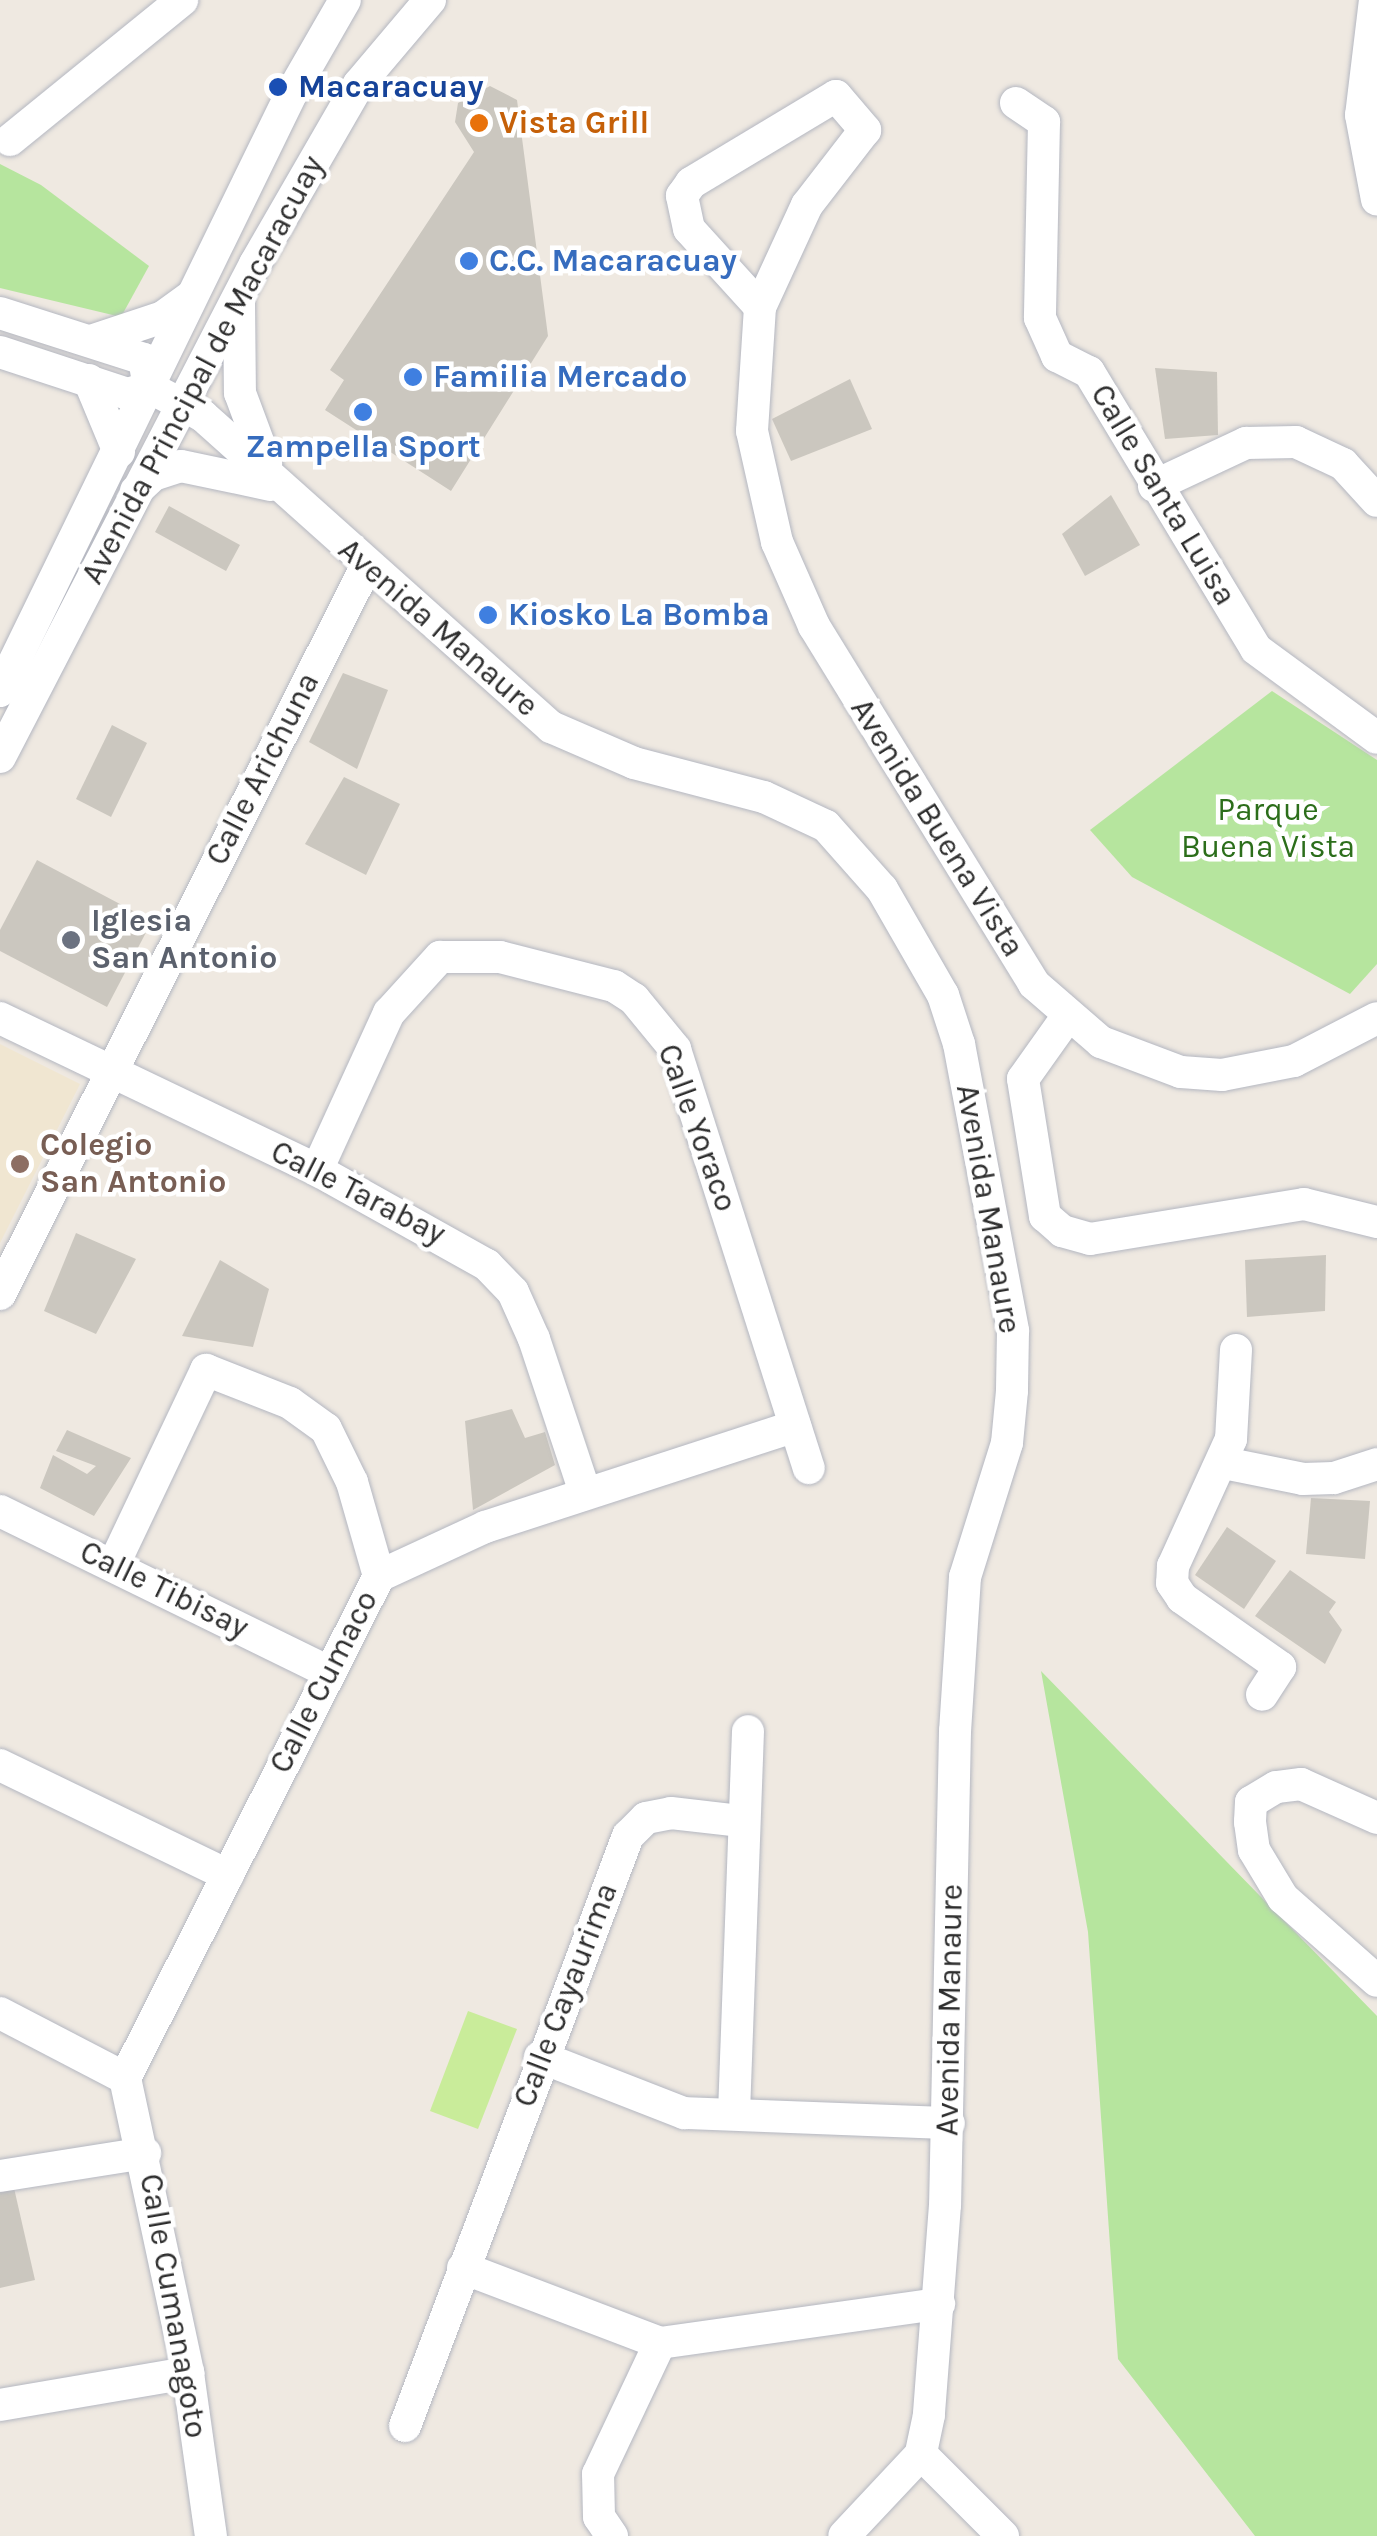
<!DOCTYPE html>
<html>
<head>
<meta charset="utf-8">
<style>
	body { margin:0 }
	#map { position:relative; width:1377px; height:2536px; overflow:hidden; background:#efe9e1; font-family:Karla,sans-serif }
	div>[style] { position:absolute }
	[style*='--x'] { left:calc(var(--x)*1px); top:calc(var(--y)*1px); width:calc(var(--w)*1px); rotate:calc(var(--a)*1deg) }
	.education>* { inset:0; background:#f0e6d1 }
	.green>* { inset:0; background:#b6e59e }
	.pitch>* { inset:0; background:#c9ec9a }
	.building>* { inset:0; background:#cbc7bf }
	.roads { filter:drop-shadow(0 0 2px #b4b7c1) drop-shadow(0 0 2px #b4b7c1) }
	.minor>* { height:32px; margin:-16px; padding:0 16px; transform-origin:16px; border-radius:16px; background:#fff }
	.dots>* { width:28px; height:28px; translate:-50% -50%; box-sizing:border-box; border:5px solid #fff; border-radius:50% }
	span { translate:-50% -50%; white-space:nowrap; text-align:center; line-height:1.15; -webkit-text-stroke:9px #fff; paint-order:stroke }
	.transit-label { font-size:32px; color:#164399; font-weight:700 }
	.left { translate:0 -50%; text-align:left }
	.food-label { font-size:32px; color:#c56008; font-weight:700 }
	.shop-label { font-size:32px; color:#366cbe; font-weight:700 }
	.street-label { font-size:32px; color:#2e2e2e }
	.park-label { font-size:32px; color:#2c6e1b }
	.worship-label { font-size:32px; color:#5b616d; font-weight:700 }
	.education-label { font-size:32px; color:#785e54; font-weight:700 }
</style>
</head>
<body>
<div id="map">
	<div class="education">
		<div style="clip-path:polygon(0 1044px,80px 1084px,0 1243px)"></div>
	</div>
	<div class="green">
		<div style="clip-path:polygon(0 164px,41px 185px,149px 266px,121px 317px,0 288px)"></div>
		<div style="clip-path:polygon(1272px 691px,1377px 760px,1377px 964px,1350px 994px,1132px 877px,1090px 830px)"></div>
		<div style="clip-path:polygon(1041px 1671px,1377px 2016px,1377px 2536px,1255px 2536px,1118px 2359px,1088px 1932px)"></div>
	</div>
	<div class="pitch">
		<div style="clip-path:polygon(468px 2011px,517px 2029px,478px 2129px,430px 2111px)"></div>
	</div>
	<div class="building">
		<div style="clip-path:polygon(490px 86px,517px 100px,548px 336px,451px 491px,325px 410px,344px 380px,330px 370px,474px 152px,455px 122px,458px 103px)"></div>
		<div style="clip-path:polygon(1155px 368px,1217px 372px,1218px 435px,1165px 439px)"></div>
		<div style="clip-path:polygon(850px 379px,872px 429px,791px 461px,772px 419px)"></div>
		<div style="clip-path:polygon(1111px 495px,1140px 545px,1085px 576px,1062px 534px)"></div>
		<div style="clip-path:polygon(169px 506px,240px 545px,226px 571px,155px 532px)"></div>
		<div style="clip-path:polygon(343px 673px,388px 690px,357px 769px,309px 742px)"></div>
		<div style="clip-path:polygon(112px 725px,147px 743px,111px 817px,76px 799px)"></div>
		<div style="clip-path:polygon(344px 777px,400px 804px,366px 875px,305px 844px)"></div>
		<div style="clip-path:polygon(37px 860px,152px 921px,107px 1007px,0 951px,0 930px)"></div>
		<div style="clip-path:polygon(76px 1233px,136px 1259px,96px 1334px,44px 1311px)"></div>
		<div style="clip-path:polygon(1326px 1255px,1325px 1311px,1247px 1317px,1245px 1260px)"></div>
		<div style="clip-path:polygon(220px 1260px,269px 1289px,253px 1347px,182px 1336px)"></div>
		<div style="clip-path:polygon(512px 1409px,525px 1438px,545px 1432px,555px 1465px,473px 1510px,465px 1421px)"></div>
		<div style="clip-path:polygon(67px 1430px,131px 1458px,94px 1516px,40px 1488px,53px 1455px,87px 1474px,96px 1466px,56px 1451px)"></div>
		<div style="clip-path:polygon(1311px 1498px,1370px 1501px,1365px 1559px,1306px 1554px)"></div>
		<div style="clip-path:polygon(1227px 1527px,1276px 1561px,1244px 1609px,1195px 1575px)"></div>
		<div style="clip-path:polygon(1290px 1570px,1336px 1602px,1329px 1612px,1342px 1630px,1325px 1664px,1255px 1616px)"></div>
		<div style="clip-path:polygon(14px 2188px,35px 2280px,0 2288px,0 2191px)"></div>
	</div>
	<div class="roads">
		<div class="minor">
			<div style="--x:1375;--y:0;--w:116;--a:96.9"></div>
			<div style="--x:1361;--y:115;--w:86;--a:79.3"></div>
			<div style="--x:1016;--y:103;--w:34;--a:34"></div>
			<div style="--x:1044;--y:122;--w:196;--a:91.2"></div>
			<div style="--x:1040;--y:318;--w:42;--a:65.9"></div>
			<div style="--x:1057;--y:356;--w:36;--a:27"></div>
			<div style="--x:1089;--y:372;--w:323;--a:58.9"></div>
			<div style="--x:1256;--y:649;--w:150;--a:36.3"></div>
			<div style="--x:10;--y:140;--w:222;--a:-39.1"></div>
			<div style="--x:239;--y:303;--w:90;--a:89.4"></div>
			<div style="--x:240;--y:393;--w:75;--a:69.6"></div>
			<div style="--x:760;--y:307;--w:105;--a:-132.3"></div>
			<div style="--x:689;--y:229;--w:34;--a:-102"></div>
			<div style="--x:682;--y:196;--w:16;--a:-55"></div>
			<div style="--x:691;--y:183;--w:169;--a:-31"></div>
			<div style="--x:836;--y:96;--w:45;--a:49.5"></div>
			<div style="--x:865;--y:130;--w:95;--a:127.7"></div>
			<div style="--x:807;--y:205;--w:112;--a:114.7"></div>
			<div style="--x:760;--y:307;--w:124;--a:93.7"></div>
			<div style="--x:752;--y:431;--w:114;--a:77.3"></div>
			<div style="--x:777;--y:542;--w:92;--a:66.2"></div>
			<div style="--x:814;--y:626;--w:420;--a:58.4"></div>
			<div style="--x:1034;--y:984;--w:89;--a:40.9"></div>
			<div style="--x:1101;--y:1042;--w:85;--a:20.6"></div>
			<div style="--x:1181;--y:1072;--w:41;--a:4.2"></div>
			<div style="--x:1222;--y:1075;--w:73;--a:-11"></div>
			<div style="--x:1294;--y:1061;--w:93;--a:-27.4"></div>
			<div style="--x:0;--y:313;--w:151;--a:17.7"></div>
			<div style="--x:144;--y:359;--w:28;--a:80"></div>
			<div style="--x:94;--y:340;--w:73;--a:-18.4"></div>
			<div style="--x:163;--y:317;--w:34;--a:-36"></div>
			<div style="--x:0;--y:352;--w:135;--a:18.2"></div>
			<div style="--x:128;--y:394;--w:22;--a:-18"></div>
			<div style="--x:89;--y:380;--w:78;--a:67.4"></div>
			<div style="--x:149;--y:387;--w:61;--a:28.2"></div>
			<div style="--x:203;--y:416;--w:467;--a:41.8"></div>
			<div style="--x:551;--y:727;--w:90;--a:23.4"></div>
			<div style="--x:634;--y:763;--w:134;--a:14.7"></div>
			<div style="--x:764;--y:797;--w:68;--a:25.1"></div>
			<div style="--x:826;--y:826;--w:84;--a:48.4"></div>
			<div style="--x:882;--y:889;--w:122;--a:60.1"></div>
			<div style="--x:943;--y:995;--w:52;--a:71.9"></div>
			<div style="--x:959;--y:1044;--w:292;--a:79.3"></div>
			<div style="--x:1013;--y:1331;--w:60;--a:91"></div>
			<div style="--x:1012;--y:1391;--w:52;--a:95.5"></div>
			<div style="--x:1007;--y:1443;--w:140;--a:107.4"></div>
			<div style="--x:965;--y:1577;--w:154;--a:93.7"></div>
			<div style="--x:955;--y:1731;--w:474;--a:91.2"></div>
			<div style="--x:945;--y:2205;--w:211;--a:94.4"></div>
			<div style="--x:929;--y:2415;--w:40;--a:102"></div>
			<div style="--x:921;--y:2454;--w:112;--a:133.2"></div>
			<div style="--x:1154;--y:486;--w:102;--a:-25.1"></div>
			<div style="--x:1246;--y:443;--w:50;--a:-1.1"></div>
			<div style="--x:1296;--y:442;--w:52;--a:25.1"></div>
			<div style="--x:1343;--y:464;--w:50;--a:47.4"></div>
			<div style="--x:136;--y:491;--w:23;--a:-43"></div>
			<div style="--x:153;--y:475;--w:29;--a:-18"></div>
			<div style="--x:181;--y:466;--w:92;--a:11.9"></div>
			<div style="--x:0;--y:691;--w:664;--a:-64.01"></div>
			<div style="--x:291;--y:94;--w:108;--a:-60.1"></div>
			<div style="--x:0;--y:757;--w:555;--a:-62.65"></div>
			<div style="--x:255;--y:264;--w:208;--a:-60"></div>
			<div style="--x:359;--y:84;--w:110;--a:-49.8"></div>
			<div style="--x:1067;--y:1017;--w:76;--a:125.4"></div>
			<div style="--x:1023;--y:1079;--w:139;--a:80.9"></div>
			<div style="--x:1045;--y:1216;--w:23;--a:41"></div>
			<div style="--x:1062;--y:1231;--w:29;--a:16"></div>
			<div style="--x:1090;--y:1239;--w:217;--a:-9.3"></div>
			<div style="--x:1304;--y:1204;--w:75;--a:13.9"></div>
			<div style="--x:0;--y:1018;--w:352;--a:25.6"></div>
			<div style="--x:317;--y:1170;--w:195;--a:29.2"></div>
			<div style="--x:487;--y:1265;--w:37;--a:46"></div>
			<div style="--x:513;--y:1292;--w:51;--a:65.9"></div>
			<div style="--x:534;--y:1339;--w:161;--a:71.6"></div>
			<div style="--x:317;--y:1170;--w:173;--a:-65.4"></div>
			<div style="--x:389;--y:1013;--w:76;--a:-47.7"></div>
			<div style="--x:440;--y:957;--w:60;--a:0"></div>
			<div style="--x:500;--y:957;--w:118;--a:14.3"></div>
			<div style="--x:614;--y:986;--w:24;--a:33"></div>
			<div style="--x:634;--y:999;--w:65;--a:50.6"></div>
			<div style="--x:675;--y:1049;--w:440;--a:72.3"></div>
			<div style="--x:0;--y:1294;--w:814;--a:-63.28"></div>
			<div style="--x:1236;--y:1350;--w:89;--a:93.2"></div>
			<div style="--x:1231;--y:1439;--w:140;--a:114.5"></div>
			<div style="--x:1173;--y:1566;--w:17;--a:93"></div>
			<div style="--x:1172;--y:1583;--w:18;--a:56"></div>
			<div style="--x:1182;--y:1598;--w:120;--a:35.1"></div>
			<div style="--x:1280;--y:1667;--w:33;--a:123"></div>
			<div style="--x:1224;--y:1463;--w:81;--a:11.4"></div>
			<div style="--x:1303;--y:1479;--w:31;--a:-2"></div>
			<div style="--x:1334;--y:1478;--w:45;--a:-18"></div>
			<div style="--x:0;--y:1511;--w:364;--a:26.1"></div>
			<div style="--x:114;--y:1564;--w:215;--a:-64.6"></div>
			<div style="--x:206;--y:1370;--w:90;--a:21.4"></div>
			<div style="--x:290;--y:1403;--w:44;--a:35.8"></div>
			<div style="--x:326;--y:1429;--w:59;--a:63.9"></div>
			<div style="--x:352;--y:1482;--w:98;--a:74"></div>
			<div style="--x:0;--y:1765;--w:253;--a:25.8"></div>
			<div style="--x:1377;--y:1818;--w:83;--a:-155.9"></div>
			<div style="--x:1301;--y:1784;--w:25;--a:173"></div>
			<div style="--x:1276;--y:1787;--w:29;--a:149"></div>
			<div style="--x:1251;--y:1802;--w:20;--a:93"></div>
			<div style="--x:1250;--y:1822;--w:28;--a:82"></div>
			<div style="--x:1254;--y:1850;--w:56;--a:58.9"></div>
			<div style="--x:1283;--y:1898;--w:125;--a:41.4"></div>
			<div style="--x:0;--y:2013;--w:141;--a:27.5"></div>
			<div style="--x:540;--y:2057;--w:155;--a:21.3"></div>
			<div style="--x:684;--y:2113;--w:265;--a:2.2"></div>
			<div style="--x:125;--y:2078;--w:563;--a:-63.16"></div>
			<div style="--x:379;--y:1576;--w:117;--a:-24.8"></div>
			<div style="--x:485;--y:1527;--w:326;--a:-18"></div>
			<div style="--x:125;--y:2078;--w:302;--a:77.9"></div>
			<div style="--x:188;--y:2373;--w:165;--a:82"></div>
			<div style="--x:734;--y:2113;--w:382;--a:-87.9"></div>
			<div style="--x:0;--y:2176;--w:147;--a:-9"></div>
			<div style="--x:463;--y:2268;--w:211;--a:20.8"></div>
			<div style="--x:660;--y:2343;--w:282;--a:-8"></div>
			<div style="--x:0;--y:2405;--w:191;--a:-9.7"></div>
			<div style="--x:405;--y:2426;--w:631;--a:-69.3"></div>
			<div style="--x:628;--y:1836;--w:25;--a:-45"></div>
			<div style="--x:646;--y:1818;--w:25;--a:-11"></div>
			<div style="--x:671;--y:1813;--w:69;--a:6.6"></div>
			<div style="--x:921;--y:2454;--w:116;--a:45"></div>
			<div style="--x:612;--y:2536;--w:23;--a:-124"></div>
			<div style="--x:599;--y:2517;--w:43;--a:-91.3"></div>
			<div style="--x:598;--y:2474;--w:145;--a:-64.7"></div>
		</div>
	</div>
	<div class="dots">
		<div style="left:278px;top:87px;background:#1a4fb4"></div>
		<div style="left:479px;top:123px;background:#e8710a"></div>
		<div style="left:469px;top:261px;background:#3f7fe0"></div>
		<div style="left:413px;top:377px;background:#3f7fe0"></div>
		<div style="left:363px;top:412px;background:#3f7fe0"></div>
		<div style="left:488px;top:615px;background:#3f7fe0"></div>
		<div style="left:71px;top:940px;background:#6b7280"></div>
		<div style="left:20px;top:1164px;background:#8d6e63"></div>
	</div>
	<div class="transit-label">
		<span class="left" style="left:298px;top:87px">Macaracuay</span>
	</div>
	<div class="food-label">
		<span class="left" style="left:499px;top:123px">Vista Grill</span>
	</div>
	<div class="shop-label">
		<span class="left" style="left:489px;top:261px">C.C. Macaracuay</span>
		<span class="left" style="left:433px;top:377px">Familia Mercado</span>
		<span style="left:363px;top:447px">Zampella Sport</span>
		<span class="left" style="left:508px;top:615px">Kiosko La Bomba</span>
	</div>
	<div class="street-label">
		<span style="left:203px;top:370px;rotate:-62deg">Avenida Principal de Macaracuay</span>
		<span style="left:1163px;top:495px;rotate:59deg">Calle Santa Luisa</span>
		<span style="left:438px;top:628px;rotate:41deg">Avenida Manaure</span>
		<span style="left:263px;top:769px;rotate:-63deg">Calle Arichuna</span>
		<span style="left:937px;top:828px;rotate:58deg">Avenida Buena Vista</span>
		<span style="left:697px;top:1128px;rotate:70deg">Calle Yoraco</span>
		<span style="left:358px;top:1193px;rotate:27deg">Calle Tarabay</span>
		<span style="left:988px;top:1209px;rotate:80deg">Avenida Manaure</span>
		<span style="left:164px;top:1590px;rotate:26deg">Calle Tibisay</span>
		<span style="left:324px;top:1682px;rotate:-63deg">Calle Cumaco</span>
		<span style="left:566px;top:1995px;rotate:-69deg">Calle Cayaurima</span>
		<span style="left:950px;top:2010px;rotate:-89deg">Avenida Manaure</span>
		<span style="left:173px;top:2306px;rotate:80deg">Calle Cumanagoto</span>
	</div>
	<div class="park-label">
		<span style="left:1268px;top:829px">Parque<br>Buena Vista</span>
	</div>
	<div class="worship-label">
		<span class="left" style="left:91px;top:940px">Iglesia<br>San Antonio</span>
	</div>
	<div class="education-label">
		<span class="left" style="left:40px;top:1164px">Colegio<br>San Antonio</span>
	</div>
</div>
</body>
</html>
